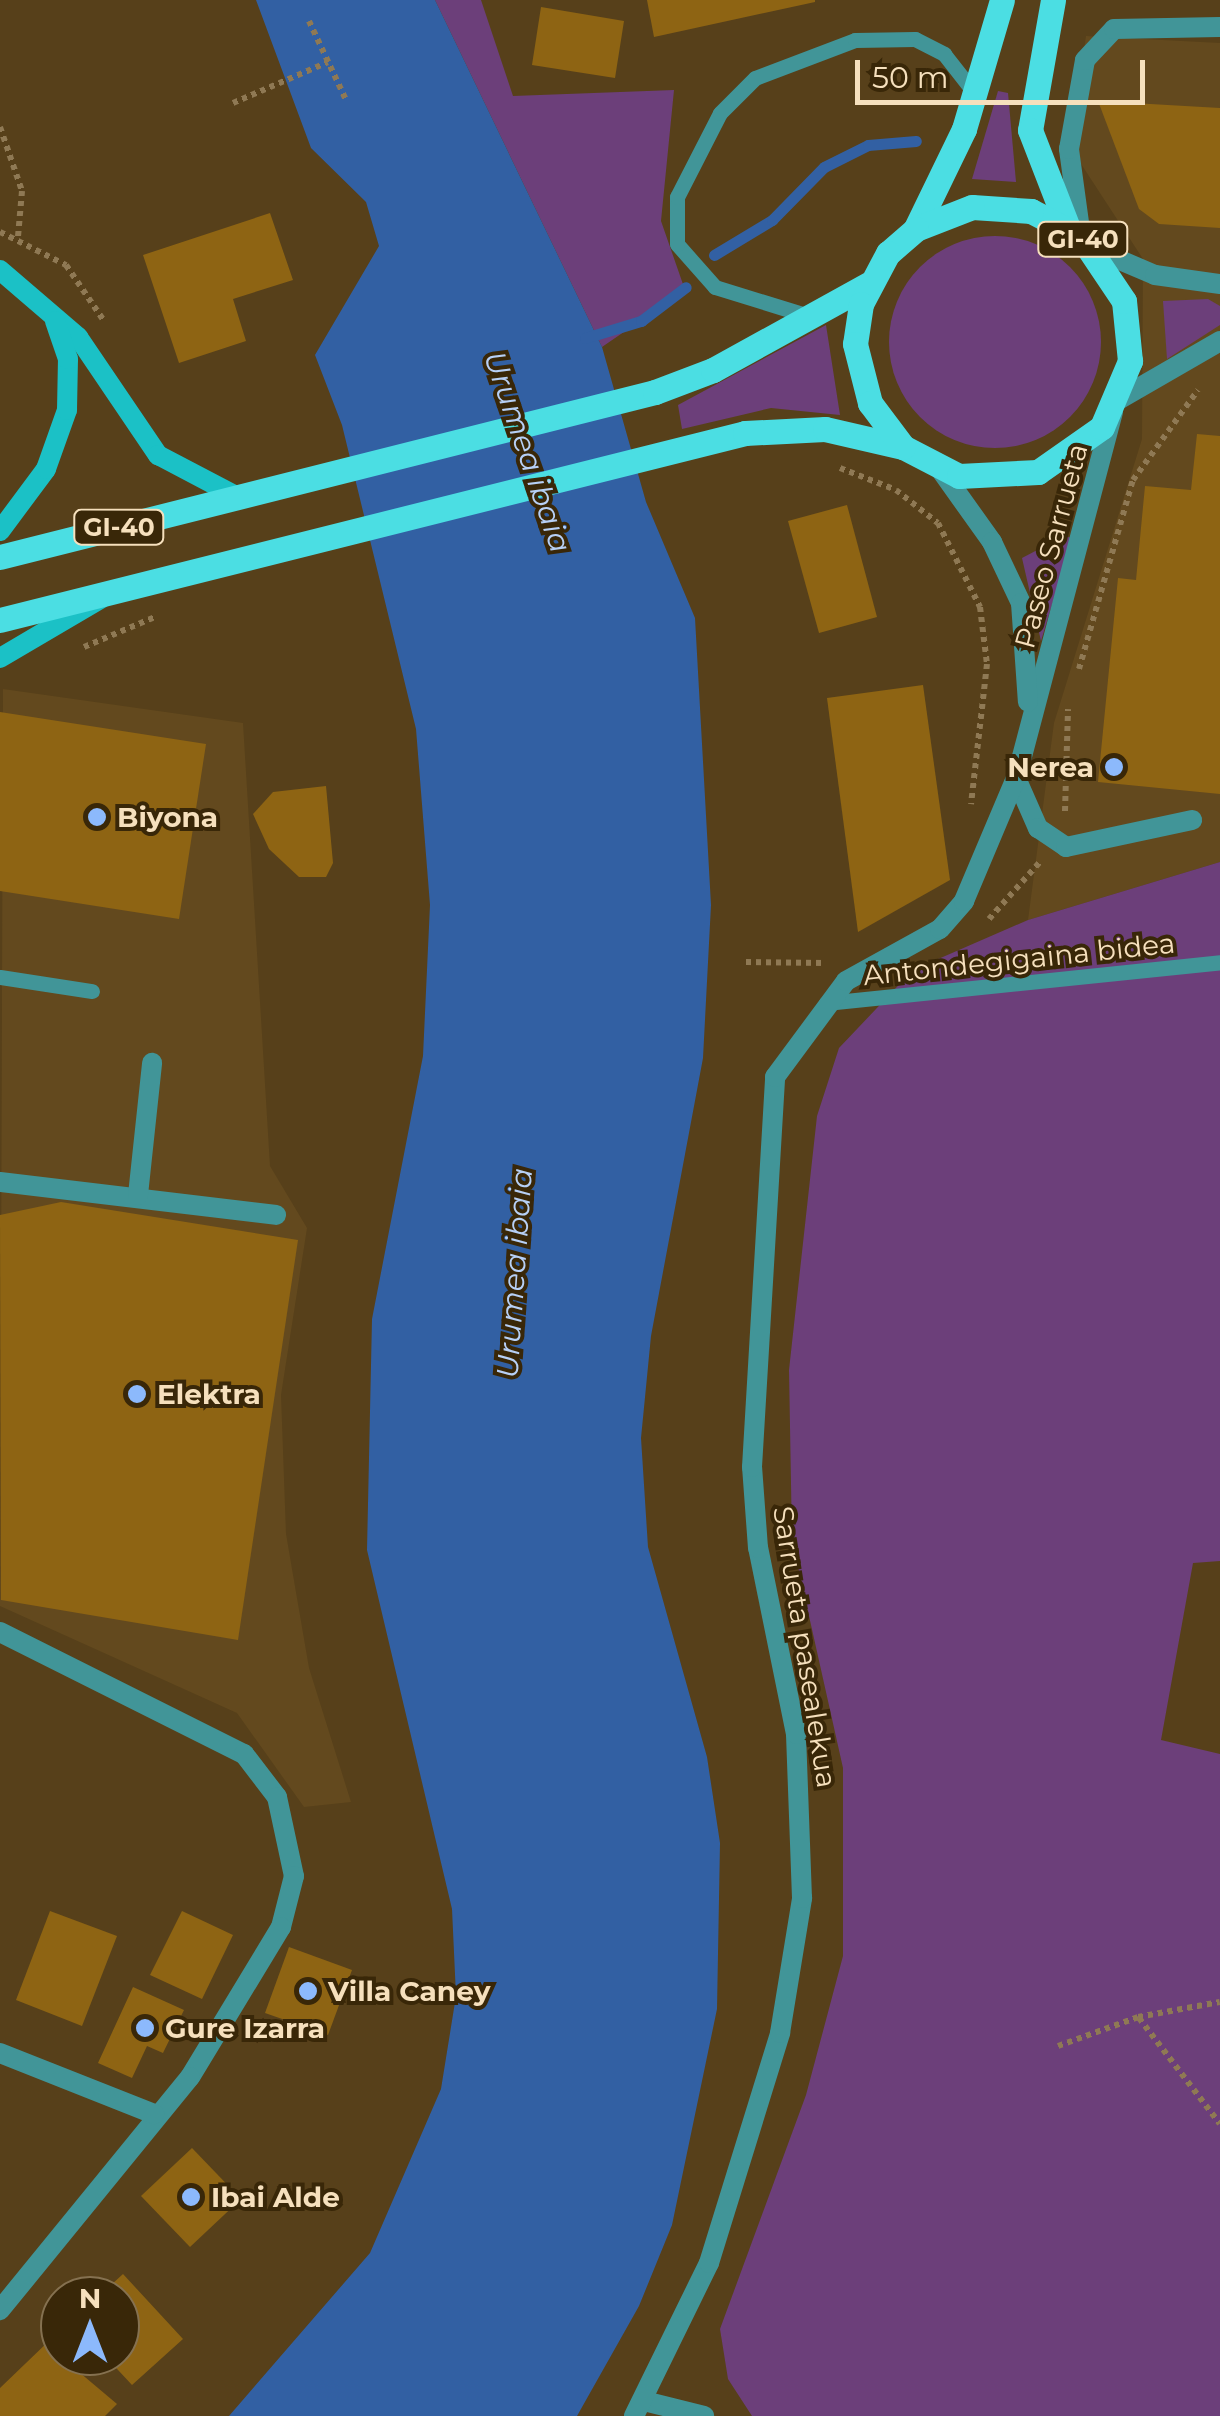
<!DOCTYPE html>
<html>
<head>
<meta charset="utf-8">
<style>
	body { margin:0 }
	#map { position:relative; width:1220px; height:2416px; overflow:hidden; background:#57401a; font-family:Montserrat,sans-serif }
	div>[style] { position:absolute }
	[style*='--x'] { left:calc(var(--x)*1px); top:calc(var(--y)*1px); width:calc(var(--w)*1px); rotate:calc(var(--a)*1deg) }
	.built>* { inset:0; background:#63491e }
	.green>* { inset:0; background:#6c3f7a }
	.round { border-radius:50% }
	.water>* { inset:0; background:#3260a3 }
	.stream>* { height:11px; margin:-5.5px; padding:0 5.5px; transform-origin:5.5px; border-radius:5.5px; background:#3260a3 }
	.building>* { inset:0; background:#8e6413 }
	.path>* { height:6px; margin-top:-3px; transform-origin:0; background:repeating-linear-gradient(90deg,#8f7954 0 5px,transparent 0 10px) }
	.lane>* { height:15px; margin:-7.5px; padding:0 7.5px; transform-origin:7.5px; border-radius:7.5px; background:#419598 }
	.street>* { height:20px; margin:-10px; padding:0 10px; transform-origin:10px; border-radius:10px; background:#419598 }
	.secondary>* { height:20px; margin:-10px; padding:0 10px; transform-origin:10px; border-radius:10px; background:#1bc1c6 }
	.primary>* { height:25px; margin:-12.5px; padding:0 12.5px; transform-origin:12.5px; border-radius:12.5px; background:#4bdee3 }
	.dots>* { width:28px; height:28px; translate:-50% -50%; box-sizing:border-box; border:5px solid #392708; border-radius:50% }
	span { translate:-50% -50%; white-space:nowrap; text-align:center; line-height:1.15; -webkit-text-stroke:8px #392708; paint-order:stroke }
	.shield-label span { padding:2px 8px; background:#392708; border:2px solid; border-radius:8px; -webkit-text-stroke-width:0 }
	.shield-label { font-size:25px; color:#f6e0bd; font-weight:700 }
	.street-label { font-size:28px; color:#f6e0bd }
	.poi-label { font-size:28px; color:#f6e0bd; font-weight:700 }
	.right { translate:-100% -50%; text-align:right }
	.left { translate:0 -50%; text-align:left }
	.water-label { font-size:30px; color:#b7d0f6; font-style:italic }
	.north { position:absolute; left:40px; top:2276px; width:100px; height:100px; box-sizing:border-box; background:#392708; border:2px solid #857150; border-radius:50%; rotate:0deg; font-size:28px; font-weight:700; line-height:40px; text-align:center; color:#f6e0bd }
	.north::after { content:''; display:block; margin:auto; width:35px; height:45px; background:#8cb9fc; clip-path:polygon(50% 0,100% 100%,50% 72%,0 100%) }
	.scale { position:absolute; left:855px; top:60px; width:290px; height:45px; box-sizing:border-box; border:5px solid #f6e0bd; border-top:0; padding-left:12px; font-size:30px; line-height:35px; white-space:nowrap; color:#f6e0bd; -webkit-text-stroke:8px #392708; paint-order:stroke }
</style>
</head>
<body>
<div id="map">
	<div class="built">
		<div style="clip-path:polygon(1086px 36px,1220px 43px,1220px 862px,1028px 920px,1054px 723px,1142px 439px,1143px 259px,1070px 147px)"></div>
		<div style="clip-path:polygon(3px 689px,243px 723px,270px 1166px,307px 1228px,281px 1395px,286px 1534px,309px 1668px,351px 1802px,304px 1807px,237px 1713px,0 1606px)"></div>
	</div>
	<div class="green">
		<div style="clip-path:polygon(435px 0,481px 0,513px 96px,674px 90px,661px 221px,685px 290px,602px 347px)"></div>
		<div style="clip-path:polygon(998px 91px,1008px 93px,1016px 182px,972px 179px)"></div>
		<div class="round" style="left:889px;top:236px;width:212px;height:212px"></div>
		<div style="clip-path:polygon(1208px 299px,1220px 306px,1220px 325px,1167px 359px,1163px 301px)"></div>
		<div style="clip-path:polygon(826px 325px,840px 415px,771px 408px,682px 429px,678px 405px)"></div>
		<div style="clip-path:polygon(1064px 536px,1072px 538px,1041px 641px,1022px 558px)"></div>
		<div style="clip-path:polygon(1220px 862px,1220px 1561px,1193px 1563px,1161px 1740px,1220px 1754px,1220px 2416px,752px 2416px,728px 2379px,720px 2329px,806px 2095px,843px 1956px,843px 1768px,792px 1540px,789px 1370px,817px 1116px,839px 1048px,913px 970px,1028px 920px)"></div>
	</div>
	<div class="water">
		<div style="clip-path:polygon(256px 0,435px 0,602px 347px,646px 502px,695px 618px,711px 905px,703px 1058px,651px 1336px,641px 1438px,648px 1547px,707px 1757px,720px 1843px,717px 2009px,672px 2225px,639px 2306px,577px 2416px,229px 2416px,370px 2253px,441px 2089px,456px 1996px,452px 1909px,367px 1550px,372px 1319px,423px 1056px,430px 905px,416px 729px,342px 425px,315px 355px,379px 246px,366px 202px,311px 148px)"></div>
	</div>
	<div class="stream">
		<div style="--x:714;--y:255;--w:68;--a:-31.1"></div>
		<div style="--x:772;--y:220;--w:74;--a:-45.5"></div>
		<div style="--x:824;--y:167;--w:49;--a:-26.6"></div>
		<div style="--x:868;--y:145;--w:48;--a:-4.8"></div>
		<div style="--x:585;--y:338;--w:59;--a:-16.9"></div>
		<div style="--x:641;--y:321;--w:56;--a:-37.1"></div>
	</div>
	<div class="building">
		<div style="clip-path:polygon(647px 0,815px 0,815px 2px,654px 37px)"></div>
		<div style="clip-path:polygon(541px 7px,624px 21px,615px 78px,532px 65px)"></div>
		<div style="clip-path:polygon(1098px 101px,1220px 108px,1220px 228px,1159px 224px,1139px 209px)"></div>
		<div style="clip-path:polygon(270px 213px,293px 280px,233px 299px,246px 341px,179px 363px,143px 255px)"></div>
		<div style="clip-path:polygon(1197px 434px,1220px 436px,1220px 794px,1098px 782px,1118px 578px,1136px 580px,1145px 486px,1191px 490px)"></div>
		<div style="clip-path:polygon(847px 505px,877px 617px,819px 633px,788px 521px)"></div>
		<div style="clip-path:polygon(923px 685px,950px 880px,858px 932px,827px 698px)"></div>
		<div style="clip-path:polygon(0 712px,206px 744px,179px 919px,0 891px)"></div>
		<div style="clip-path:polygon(326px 786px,333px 863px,326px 877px,299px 877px,269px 849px,253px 814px,273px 792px)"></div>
		<div style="clip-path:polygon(61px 1202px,298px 1240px,238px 1640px,1px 1600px,0 1215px)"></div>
		<div style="clip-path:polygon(50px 1911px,117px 1936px,82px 2026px,16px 2000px)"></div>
		<div style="clip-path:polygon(182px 1911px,233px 1935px,202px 1999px,150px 1975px)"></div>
		<div style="clip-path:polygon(289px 1947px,352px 1970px,328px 2035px,265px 2013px)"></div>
		<div style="clip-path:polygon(133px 1987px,184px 2010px,163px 2053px,147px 2046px,132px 2078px,98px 2063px)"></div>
		<div style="clip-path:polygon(192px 2148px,241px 2199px,190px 2247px,141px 2196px)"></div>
		<div style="clip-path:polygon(123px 2274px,183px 2339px,132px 2385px,105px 2356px,120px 2356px,120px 2296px,99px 2296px)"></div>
		<div style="clip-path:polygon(52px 2338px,60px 2356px,117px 2404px,105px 2416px,0 2416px,0 2388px)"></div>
	</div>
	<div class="path">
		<div style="--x:309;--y:21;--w:87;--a:64.9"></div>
		<div style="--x:233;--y:103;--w:103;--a:-23.3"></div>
		<div style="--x:0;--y:127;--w:68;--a:71"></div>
		<div style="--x:22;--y:191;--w:46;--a:95"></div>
		<div style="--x:0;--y:232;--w:74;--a:26.6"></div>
		<div style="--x:66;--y:265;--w:68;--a:55.8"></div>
		<div style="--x:840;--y:468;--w:60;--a:21.4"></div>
		<div style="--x:896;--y:490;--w:53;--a:38.2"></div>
		<div style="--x:938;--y:523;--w:94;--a:63.4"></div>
		<div style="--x:980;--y:607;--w:57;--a:83"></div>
		<div style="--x:987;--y:664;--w:141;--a:96.5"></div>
		<div style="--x:84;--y:647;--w:77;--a:-22.9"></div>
		<div style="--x:1079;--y:669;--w:197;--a:-74.1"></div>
		<div style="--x:1133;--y:480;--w:111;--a:-54.2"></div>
		<div style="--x:1065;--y:811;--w:102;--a:-88.3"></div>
		<div style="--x:989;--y:919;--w:76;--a:-48.2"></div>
		<div style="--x:746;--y:962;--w:80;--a:0.7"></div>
		<div style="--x:1139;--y:2018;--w:133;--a:52.6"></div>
		<div style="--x:1058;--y:2046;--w:85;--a:-19.9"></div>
		<div style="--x:1138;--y:2017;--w:83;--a:-10.4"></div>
	</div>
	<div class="lane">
		<div style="--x:812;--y:317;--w:102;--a:-162.8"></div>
		<div style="--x:715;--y:287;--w:57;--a:-131.5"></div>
		<div style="--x:677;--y:244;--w:47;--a:-90"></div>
		<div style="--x:677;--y:197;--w:94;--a:-62.9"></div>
		<div style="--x:720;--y:113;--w:49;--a:-45"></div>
		<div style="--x:755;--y:78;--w:107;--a:-20.8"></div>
		<div style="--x:855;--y:40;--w:60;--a:-1"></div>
		<div style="--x:915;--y:39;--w:33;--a:27"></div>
		<div style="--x:944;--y:54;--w:52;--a:52"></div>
		<div style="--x:0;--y:977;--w:93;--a:8.7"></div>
		<div style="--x:826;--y:1003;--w:396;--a:-5.9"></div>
	</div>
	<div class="street">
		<div style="--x:1081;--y:237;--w:89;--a:-97.8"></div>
		<div style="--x:1069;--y:149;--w:90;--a:-79.8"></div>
		<div style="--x:1085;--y:60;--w:42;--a:-46.9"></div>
		<div style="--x:1114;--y:29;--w:106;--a:-1.1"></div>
		<div style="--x:1094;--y:249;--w:66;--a:23.1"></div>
		<div style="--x:1155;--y:275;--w:66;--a:7.9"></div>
		<div style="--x:1118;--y:400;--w:118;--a:-30"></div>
		<div style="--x:1113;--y:412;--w:379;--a:104.8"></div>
		<div style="--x:1016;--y:778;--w:55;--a:66.3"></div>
		<div style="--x:1038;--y:828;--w:34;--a:34"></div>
		<div style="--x:1066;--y:847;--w:129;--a:-12.1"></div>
		<div style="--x:940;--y:469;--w:90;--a:54.5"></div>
		<div style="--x:992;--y:542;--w:68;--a:64.6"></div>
		<div style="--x:1021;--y:603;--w:99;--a:86"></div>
		<div style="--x:0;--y:1182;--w:278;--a:6.8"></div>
		<div style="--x:138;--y:1195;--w:133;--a:-83.9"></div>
		<div style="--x:0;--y:1632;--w:273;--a:26.6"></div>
		<div style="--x:244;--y:1754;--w:54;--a:52.5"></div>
		<div style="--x:277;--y:1797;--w:81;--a:77.9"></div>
		<div style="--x:294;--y:1876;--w:53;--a:104.3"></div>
		<div style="--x:281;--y:1927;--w:175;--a:121.2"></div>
		<div style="--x:190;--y:2077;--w:301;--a:129.2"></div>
		<div style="--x:0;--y:2053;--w:166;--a:21.6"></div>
		<div style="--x:644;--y:2401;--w:62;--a:14"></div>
		<div style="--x:634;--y:2416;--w:170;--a:-63.9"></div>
		<div style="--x:709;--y:2263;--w:241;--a:-72.8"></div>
		<div style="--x:780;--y:2033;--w:137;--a:-80.7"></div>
		<div style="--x:802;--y:1898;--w:164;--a:-92.1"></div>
		<div style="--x:796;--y:1734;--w:190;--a:-101.5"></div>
		<div style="--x:758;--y:1548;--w:81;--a:-94.2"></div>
		<div style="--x:752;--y:1467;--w:391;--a:-86.6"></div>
		<div style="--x:775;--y:1077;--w:119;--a:-53.5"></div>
		<div style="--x:846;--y:981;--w:107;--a:-29"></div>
		<div style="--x:940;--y:929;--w:37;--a:-49"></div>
		<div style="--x:964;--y:901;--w:134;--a:-67.1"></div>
	</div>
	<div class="secondary">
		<div style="--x:0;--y:270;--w:103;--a:40.7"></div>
		<div style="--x:78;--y:337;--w:143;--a:55.9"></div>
		<div style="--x:158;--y:455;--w:90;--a:27.7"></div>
		<div style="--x:0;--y:531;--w:77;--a:-53.4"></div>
		<div style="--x:46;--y:469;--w:63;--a:-70.4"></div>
		<div style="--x:67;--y:410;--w:51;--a:-88.9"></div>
		<div style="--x:68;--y:359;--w:40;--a:-108.9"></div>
		<div style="--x:0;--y:658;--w:118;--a:-30.5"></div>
	</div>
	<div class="primary">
		<div style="--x:1053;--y:0;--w:132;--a:100"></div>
		<div style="--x:1030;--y:130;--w:105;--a:68.8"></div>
		<div style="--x:916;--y:228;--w:110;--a:-64.1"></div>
		<div style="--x:964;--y:129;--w:134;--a:-73.6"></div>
		<div style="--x:0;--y:557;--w:675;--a:-14.14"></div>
		<div style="--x:655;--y:392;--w:62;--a:-20.8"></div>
		<div style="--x:713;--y:370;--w:178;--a:-28.9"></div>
		<div style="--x:0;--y:620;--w:768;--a:-14.09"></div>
		<div style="--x:745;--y:433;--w:80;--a:-2.9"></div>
		<div style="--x:825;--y:429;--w:80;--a:13"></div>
		<div style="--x:903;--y:447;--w:63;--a:27.4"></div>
		<div style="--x:959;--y:476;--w:79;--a:-2.9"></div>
		<div style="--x:1038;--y:472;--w:78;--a:-35.1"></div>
		<div style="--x:1102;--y:427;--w:72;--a:-67"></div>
		<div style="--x:1130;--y:361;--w:60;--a:-95.7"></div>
		<div style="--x:1124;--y:301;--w:77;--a:-123.9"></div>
		<div style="--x:1081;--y:237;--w:56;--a:-152.5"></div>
		<div style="--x:1031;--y:211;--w:59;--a:-176.1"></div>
		<div style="--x:972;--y:207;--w:60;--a:158.6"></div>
		<div style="--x:916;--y:229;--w:37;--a:139"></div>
		<div style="--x:888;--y:253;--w:58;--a:117.9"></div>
		<div style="--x:861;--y:304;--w:40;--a:98.5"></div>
		<div style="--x:855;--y:344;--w:61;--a:75.7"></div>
		<div style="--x:870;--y:403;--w:55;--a:53.1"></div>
	</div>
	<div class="dots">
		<div style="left:1114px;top:767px;background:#8cb9fc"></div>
		<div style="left:97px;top:817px;background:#8cb9fc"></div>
		<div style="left:137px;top:1394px;background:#8cb9fc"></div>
		<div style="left:308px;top:1991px;background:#8cb9fc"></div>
		<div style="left:145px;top:2028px;background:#8cb9fc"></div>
		<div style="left:191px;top:2197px;background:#8cb9fc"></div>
	</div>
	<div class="shield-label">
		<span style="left:1083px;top:239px">GI-40</span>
		<span style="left:119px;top:527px">GI-40</span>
	</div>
	<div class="street-label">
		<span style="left:1051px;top:546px;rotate:-75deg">Paseo Sarrueta</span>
		<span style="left:1019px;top:959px;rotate:-6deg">Antondegigaina bidea</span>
		<span style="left:805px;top:1647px;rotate:81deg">Sarrueta pasealekua</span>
	</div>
	<div class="poi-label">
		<span class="right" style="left:1094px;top:767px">Nerea</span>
		<span class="left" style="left:117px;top:817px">Biyona</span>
		<span class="left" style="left:157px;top:1394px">Elektra</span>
		<span class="left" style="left:328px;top:1991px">Villa Caney</span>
		<span class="left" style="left:165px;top:2028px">Gure Izarra</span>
		<span class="left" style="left:211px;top:2197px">Ibai Alde</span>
	</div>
	<div class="water-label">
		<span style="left:527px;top:452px;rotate:71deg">Urumea ibaia</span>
		<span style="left:515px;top:1273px;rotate:-86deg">Urumea ibaia</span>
	</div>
	<div class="north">N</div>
	<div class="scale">50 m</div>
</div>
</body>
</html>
